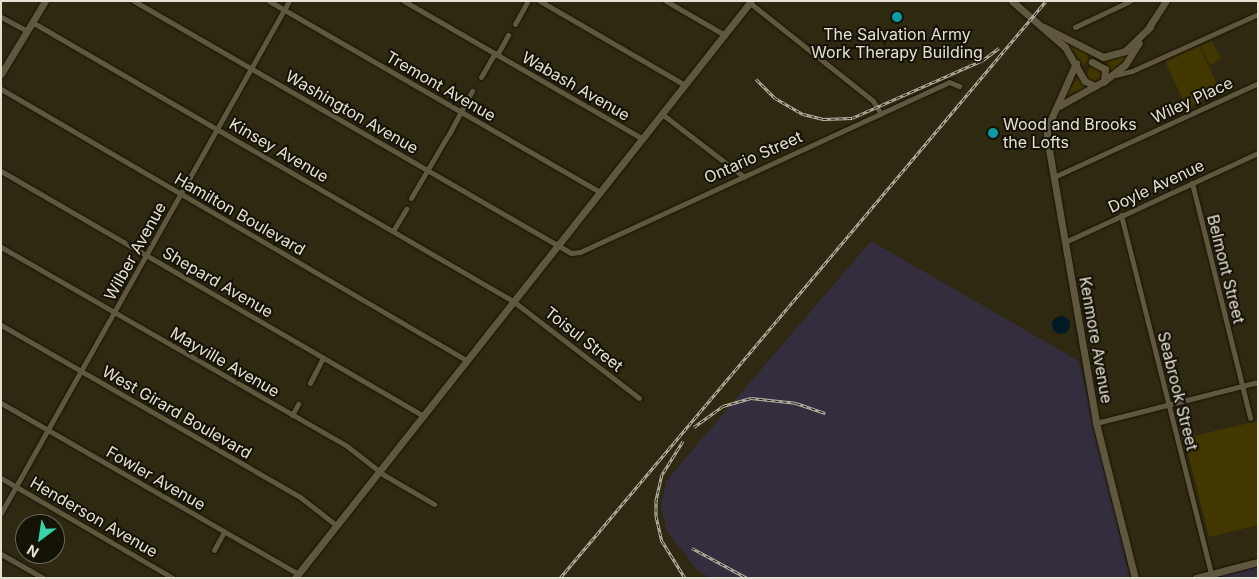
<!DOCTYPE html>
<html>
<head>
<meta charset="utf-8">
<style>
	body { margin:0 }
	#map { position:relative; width:1259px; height:579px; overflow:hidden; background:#2f2912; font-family:Inter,sans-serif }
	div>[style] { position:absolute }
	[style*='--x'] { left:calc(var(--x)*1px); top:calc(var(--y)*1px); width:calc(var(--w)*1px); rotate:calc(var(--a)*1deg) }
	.industrial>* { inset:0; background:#332d3e }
	.green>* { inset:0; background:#433700 }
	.round { border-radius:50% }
	.water>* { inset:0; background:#011826 }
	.roads { filter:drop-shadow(0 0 1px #171200) drop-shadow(0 0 1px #171200) }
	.street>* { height:5px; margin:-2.5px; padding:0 2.5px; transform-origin:2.5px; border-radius:2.5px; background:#5f583f }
	.secondary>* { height:7px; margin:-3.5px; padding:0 3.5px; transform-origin:3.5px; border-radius:3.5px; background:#5f583f }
	.rail>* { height:3px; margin-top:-1.5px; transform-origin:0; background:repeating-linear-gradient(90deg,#151208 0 4px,#bdb8a8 0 8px); box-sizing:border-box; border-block:1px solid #bdb8a8 }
	.dots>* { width:14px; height:14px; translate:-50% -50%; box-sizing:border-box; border:2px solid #151208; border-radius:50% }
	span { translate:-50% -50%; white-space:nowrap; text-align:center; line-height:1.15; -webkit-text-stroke:4px #151208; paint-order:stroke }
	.poi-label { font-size:16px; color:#e5e1d3 }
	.left { translate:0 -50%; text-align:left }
	.street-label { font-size:16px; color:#e5e1d3 }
	.frame { position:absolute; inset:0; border:2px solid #e5e1d3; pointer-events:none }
	.north { position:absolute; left:15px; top:514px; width:50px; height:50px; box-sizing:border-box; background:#151208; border:1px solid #686559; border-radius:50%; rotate:211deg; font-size:14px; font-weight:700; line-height:20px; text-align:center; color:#e5e1d3 }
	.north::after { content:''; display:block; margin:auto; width:18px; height:22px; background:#36d4a6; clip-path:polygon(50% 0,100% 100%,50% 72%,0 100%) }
</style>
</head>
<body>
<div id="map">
	<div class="industrial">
		<div style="clip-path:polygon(871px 241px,1079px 361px,1130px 578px,711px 578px,697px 570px,667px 531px,661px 506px,666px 481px)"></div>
		<div style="clip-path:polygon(1258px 563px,1258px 578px,1200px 578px)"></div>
	</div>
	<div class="green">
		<div style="clip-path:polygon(1060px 39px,1084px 51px,1090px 60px,1082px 66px,1075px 52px)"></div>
		<div style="clip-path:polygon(1212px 41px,1221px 59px,1210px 65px,1200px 46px)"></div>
		<div style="clip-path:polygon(1199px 46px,1221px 92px,1187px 108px,1165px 62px)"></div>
		<div style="clip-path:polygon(1132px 50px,1117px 69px,1110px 71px,1106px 60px)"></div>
		<div class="round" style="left:1087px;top:67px;width:14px;height:14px"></div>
		<div style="clip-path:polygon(1079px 77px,1086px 88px,1066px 95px,1073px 83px)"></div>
		<div style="clip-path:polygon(1258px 421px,1258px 525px,1209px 537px,1184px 438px)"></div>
	</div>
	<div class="water">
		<div class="round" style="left:1052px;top:316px;width:18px;height:18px"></div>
	</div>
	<div class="roads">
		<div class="street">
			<div style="--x:134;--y:1;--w:504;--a:29.97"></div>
			<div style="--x:571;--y:253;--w:9;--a:-6"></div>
			<div style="--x:580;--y:252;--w:406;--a:-24.7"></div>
			<div style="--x:949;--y:82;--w:11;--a:22"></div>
			<div style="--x:269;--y:1;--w:382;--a:30"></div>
			<div style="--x:404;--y:1;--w:276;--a:30"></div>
			<div style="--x:540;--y:1;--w:168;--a:30.1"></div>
			<div style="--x:666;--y:1;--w:68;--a:30"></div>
			<div style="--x:750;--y:3;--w:157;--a:38.5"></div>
			<div style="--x:873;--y:101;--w:15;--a:58"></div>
			<div style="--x:1;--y:17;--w:30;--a:28"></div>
			<div style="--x:32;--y:22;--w:556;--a:30.12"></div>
			<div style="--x:513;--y:301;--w:159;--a:37.6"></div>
			<div style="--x:515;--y:24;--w:26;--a:-61"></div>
			<div style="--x:1075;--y:27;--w:61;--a:-25.3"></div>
			<div style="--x:497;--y:55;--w:23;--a:-61"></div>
			<div style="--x:1115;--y:75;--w:17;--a:-13"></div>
			<div style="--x:1132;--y:71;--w:138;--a:-24.3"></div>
			<div style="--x:481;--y:77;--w:28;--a:-60"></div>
			<div style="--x:1;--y:89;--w:538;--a:30.23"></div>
			<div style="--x:662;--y:114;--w:103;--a:37.5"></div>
			<div style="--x:449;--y:134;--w:49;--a:-61.9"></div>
			<div style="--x:1;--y:171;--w:487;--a:30.1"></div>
			<div style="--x:1054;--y:177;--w:225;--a:-24.7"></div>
			<div style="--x:1192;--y:183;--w:242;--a:76.1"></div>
			<div style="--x:411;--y:198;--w:71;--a:-59.5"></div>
			<div style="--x:1121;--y:215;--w:369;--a:75.9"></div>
			<div style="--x:393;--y:231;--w:26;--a:-59"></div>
			<div style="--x:1065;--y:242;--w:213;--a:-24.8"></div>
			<div style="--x:1;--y:247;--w:399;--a:29.9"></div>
			<div style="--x:347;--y:446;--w:47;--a:38.1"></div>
			<div style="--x:384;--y:475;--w:58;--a:30.1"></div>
			<div style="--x:1;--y:325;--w:345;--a:29.9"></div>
			<div style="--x:300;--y:497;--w:46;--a:37.9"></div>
			<div style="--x:310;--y:383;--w:28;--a:-63"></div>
			<div style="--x:1;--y:403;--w:343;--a:29.9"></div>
			<div style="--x:292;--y:415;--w:13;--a:-61"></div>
			<div style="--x:1096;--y:423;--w:167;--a:-14.2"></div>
			<div style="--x:1;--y:478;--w:199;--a:30.2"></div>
			<div style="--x:1;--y:513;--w:587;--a:-60.64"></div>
			<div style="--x:214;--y:550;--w:21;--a:-61"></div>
			<div style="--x:1;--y:554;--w:48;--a:29.7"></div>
		</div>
		<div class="secondary">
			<div style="--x:1012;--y:1;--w:70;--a:41"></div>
			<div style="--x:1065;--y:47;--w:39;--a:60"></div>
			<div style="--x:1085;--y:81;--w:11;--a:27"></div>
			<div style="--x:1044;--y:27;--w:66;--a:27"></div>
			<div style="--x:1103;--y:57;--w:23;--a:-15"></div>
			<div style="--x:1125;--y:51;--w:35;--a:-44"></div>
			<div style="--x:1147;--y:30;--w:35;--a:-57"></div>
			<div style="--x:1076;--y:63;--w:71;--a:114"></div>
			<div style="--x:1047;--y:128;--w:10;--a:90"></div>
			<div style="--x:1047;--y:138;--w:289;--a:80.2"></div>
			<div style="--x:1096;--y:423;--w:160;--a:75.9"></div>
			<div style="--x:1;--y:74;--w:85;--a:-58.9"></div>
			<div style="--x:1103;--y:82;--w:28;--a:-38"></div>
			<div style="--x:1125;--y:65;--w:26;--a:-58"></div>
			<div style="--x:1059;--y:106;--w:51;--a:-29.1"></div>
			<div style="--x:1104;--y:81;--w:12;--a:-85"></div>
			<div style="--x:1105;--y:69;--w:15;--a:-152"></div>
			<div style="--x:295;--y:578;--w:735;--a:-51.68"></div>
			<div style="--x:1196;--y:578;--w:64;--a:-14.5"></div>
		</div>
	</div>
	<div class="rail">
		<div style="--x:756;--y:79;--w:27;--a:45"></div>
		<div style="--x:775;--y:98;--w:32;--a:30"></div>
		<div style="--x:803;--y:114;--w:21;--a:14"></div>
		<div style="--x:823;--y:119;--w:29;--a:-2"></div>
		<div style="--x:852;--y:118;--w:143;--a:-23.9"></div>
		<div style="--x:983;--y:60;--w:20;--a:-37"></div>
		<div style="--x:694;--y:427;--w:36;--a:-36"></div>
		<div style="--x:723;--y:406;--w:29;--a:-16"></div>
		<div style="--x:751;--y:398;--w:45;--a:6.3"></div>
		<div style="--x:796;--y:403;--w:31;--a:19"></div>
		<div style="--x:683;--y:441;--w:39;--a:122"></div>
		<div style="--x:662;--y:474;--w:27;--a:103"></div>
		<div style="--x:656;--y:500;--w:16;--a:90"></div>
		<div style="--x:656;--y:516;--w:26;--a:77"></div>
		<div style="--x:662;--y:541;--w:44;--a:58.1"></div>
		<div style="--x:692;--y:548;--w:63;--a:28.6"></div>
		<div style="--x:560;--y:578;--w:754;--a:-49.89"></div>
	</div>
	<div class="dots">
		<div style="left:897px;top:17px;background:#0f9aa8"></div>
		<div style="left:993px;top:133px;background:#0f9aa8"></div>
	</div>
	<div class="poi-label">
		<span style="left:897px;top:43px">The Salvation Army<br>Work Therapy Building</span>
		<span class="left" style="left:1003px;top:133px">Wood and Brooks<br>the Lofts</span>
	</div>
	<div class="street-label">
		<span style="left:441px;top:86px;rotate:30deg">Tremont Avenue</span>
		<span style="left:576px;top:86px;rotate:30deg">Wabash Avenue</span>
		<span style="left:1192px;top:100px;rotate:-25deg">Wiley Place</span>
		<span style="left:352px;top:112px;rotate:30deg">Washington Avenue</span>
		<span style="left:279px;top:150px;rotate:30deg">Kinsey Avenue</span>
		<span style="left:753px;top:157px;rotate:-24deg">Ontario Street</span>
		<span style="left:1156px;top:186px;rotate:-25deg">Doyle Avenue</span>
		<span style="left:240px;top:214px;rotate:30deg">Hamilton Boulevard</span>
		<span style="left:135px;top:251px;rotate:-61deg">Wilber Avenue</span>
		<span style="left:1226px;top:269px;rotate:76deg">Belmont Street</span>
		<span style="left:218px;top:282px;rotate:30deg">Shepard Avenue</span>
		<span style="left:584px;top:339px;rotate:38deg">Toisul Street</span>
		<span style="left:1096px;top:340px;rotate:80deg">Kenmore Avenue</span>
		<span style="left:225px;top:362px;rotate:30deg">Mayville Avenue</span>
		<span style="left:1178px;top:391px;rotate:76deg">Seabrook Street</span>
		<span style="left:177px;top:412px;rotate:30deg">West Girard Boulevard</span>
		<span style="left:156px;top:478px;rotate:30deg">Fowler Avenue</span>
		<span style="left:94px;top:517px;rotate:30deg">Henderson Avenue</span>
	</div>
	<div class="frame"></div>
	<div class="north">N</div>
</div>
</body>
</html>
